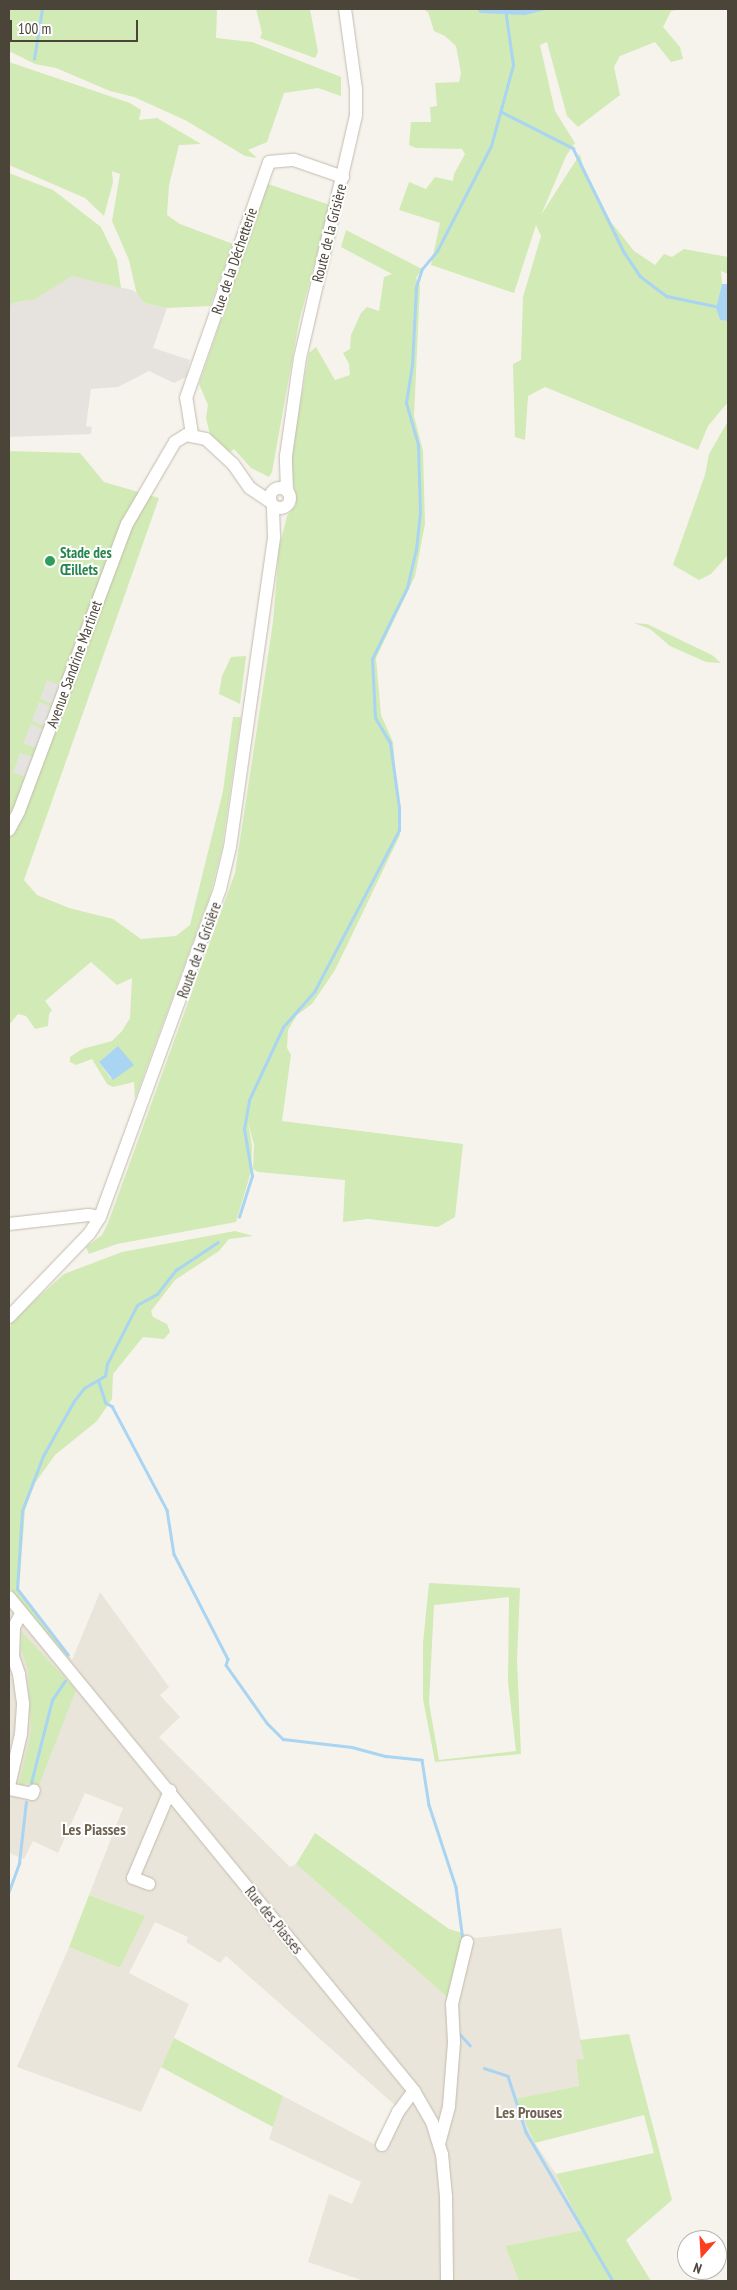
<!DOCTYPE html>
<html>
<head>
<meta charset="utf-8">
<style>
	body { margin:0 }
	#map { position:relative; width:737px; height:2290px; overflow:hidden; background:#f6f3ec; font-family:"PT Sans Narrow",sans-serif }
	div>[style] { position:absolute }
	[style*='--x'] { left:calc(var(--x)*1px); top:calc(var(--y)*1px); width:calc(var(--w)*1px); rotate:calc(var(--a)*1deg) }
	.residential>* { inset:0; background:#eae5da }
	.industrial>* { inset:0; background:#e6e2dd }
	.green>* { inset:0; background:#d2eab5 }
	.parking>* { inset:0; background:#e5e3e0 }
	.water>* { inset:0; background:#a9d4f2 }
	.stream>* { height:2.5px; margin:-1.25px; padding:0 1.25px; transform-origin:1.25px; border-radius:1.25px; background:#a9d4f2 }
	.roads { filter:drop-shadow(0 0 1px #c2bbae) drop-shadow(0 0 1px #c2bbae) }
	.minor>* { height:12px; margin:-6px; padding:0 6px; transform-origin:6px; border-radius:6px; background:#fff }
	.minor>.ring { margin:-6px; padding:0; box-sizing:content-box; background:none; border:12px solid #fff; border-radius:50% }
	.dots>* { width:14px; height:14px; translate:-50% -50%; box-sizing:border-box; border:2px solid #fff; border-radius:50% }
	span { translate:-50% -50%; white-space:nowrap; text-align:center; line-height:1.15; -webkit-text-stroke:4px #fff; paint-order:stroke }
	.street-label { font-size:15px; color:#4b4439 }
	.leisure-label { font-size:15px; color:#27864d; font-weight:700 }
	.left { translate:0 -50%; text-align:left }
	.neighbourhood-label { font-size:16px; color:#6e6250; font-weight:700 }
	.frame { position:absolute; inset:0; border:10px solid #4b4439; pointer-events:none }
	.north { position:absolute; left:677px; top:2230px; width:50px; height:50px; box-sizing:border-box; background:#fff; border:1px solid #b7b4b0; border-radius:50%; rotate:199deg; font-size:14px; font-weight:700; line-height:20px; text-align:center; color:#4b4439 }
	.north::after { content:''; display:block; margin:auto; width:18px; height:22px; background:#fc3f1d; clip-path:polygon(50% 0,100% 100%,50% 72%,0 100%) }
	.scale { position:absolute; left:10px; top:20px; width:128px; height:22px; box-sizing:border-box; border:2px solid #4b4439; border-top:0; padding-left:6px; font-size:15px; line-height:18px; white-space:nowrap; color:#4b4439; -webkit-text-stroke:4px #fff; paint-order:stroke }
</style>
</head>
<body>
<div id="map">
	<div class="residential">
		<div style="clip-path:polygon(9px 1589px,59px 1651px,72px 1660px,100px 1592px,169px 1687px,160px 1695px,180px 1717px,159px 1737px,290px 1867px,296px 1864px,447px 1997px,461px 1955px,462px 1933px,475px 1938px,561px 1928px,584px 2059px,576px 2061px,579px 2086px,516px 2099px,535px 2143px,556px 2174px,583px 2230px,505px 2246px,519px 2281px,364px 2281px,308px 2262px,329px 2194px,352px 2204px,361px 2182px,269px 2139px,283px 2096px,374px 2144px,396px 2106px,226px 1956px,220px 1963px,186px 1942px,188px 1937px,155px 1922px,129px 1973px,189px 2004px,141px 2112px,17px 2067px,69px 1947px,120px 1968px,145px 1916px,89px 1895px,123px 1808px,85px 1793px,58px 1853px,33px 1841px,24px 1859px,9px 1853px)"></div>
	</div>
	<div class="industrial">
		<div style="clip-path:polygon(72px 276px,132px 290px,141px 295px,144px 303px,167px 308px,153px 348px,190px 360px,186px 377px,174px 383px,149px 371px,118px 387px,91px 389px,86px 426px,92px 427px,91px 434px,9px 437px,9px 309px,13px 303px,30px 300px)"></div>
	</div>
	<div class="green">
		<div style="clip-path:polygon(9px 9px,217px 9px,216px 38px,252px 42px,341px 77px,341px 96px,318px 88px,284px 93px,267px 142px,248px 150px,257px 158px,245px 156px,185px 120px,134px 97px,110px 91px,56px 68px,35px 64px,9px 51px)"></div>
		<div style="clip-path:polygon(256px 9px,310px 9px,318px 52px,315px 58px,260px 38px,262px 33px)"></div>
		<div style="clip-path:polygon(423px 9px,682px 9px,671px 11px,663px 27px,680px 47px,683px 59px,671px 62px,655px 42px,620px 56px,614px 67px,620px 95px,578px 127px,567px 116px,547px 42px,540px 45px,555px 111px,575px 143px,566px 156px,541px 215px,580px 154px,583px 167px,611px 222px,634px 251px,655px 265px,664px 254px,672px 257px,684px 249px,728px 257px,728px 274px,721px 271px,722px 284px,716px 308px,720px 320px,728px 321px,728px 402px,708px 426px,698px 450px,545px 387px,528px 396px,525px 440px,515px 437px,513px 364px,521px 360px,523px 297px,541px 236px,536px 225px,514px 293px,431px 265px,440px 223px,399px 210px,409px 182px,426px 189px,435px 177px,453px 181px,454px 174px,465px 154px,462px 149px,416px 148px,409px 145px,411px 122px,431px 122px,430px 107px,437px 106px,435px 83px,459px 82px,461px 73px,456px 46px,445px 36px,434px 31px,428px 12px)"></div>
		<div style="clip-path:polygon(9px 62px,130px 103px,141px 110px,139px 120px,157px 118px,201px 144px,179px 145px,169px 185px,167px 215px,180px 224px,233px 244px,210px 306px,167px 308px,144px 303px,136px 291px,129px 260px,112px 221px,120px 174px,112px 171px,113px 182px,104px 216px,85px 198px,9px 165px)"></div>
		<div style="clip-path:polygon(9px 173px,53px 190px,101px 227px,117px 260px,121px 288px,72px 276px,35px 299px,13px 303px,9px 309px)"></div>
		<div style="clip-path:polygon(268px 184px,330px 205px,299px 322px,272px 472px,269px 477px,251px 468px,234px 449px,230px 452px,210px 434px,206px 418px,208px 405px,199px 384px)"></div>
		<div style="clip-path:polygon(346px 230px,422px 269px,416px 278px,420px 286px,414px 416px,423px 451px,425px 524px,415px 576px,376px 658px,381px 715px,393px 742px,400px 835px,335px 970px,312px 1004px,297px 1015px,288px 1030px,287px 1048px,291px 1055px,282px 1121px,463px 1144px,455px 1217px,438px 1227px,368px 1219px,343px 1222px,345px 1180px,258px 1172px,253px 1169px,254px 1145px,248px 1122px,252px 1146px,251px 1172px,236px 1222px,117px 1244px,89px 1254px,86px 1247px,102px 1235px,108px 1223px,235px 873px,273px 622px,279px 548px,287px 516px,296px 505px,291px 459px,309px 353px,316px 347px,335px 380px,350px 375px,349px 364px,343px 353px,350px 349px,351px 335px,361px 313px,367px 307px,379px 311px,384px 277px,392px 274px,341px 247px)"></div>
		<div style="clip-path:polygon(728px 421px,728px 555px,711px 574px,699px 580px,673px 565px,705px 475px,709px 454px)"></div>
		<div style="clip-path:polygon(evenodd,9px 451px,80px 453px,104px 482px,159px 498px,24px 880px,37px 895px,69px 908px,113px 919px,141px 939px,176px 936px,190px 925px,223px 791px,233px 717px,241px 717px,222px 848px,210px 896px,135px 1099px,134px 1082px,113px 1087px,107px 1084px,92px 1059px,76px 1065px,70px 1062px,70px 1057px,82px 1049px,112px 1041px,122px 1031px,130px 1018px,132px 978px,117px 985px,91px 962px,45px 1001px,52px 1010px,49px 1014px,48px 1026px,35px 1029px,26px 1016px,18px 1014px,9px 1025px,9px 451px,118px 1046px,111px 1079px,99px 1062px,118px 1046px)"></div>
		<div style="clip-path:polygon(634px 623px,647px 624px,712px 655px,721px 663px,706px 662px,670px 646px,650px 629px)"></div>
		<div style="clip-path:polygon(246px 656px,246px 657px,240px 704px,219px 694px,222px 676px,231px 657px)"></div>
		<div style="clip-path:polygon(235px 1231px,253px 1236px,229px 1239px,219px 1251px,175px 1280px,151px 1311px,153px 1317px,167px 1324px,170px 1332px,164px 1339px,143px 1337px,113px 1374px,112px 1399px,97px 1421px,55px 1455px,35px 1483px,25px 1510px,19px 1590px,72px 1660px,59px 1651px,9px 1587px,9px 1330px,12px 1321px,64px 1274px,122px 1252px)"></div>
		<div style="clip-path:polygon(evenodd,429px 1583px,520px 1588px,517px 1660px,521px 1754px,435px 1762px,423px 1699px,423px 1643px,429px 1583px,509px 1597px,508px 1682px,516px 1751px,439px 1760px,429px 1703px,434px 1605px,509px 1597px)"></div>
		<div style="clip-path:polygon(22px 1632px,76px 1690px,39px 1785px,29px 1783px,18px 1787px,31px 1732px,28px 1670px,21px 1649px)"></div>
		<div style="clip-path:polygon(315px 1833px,449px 1929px,462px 1933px,461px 1955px,447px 1997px,296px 1864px)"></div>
		<div style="clip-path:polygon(89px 1895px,145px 1916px,120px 1968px,69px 1947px)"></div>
		<div style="clip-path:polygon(629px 2034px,672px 2200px,626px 2240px,651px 2281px,519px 2281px,505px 2246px,583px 2230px,556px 2174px,654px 2153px,644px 2115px,535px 2143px,515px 2099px,579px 2086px,576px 2060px,584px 2059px,580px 2040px)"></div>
		<div style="clip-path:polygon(174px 2038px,283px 2096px,273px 2127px,161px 2067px)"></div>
	</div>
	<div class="parking">
		<div style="clip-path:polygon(47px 680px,62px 686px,55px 705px,40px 699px)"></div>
		<div style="clip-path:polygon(39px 702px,54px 708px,47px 727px,32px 721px)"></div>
		<div style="clip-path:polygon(31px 724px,45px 730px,38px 749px,23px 743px)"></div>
		<div style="clip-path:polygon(20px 753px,35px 758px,28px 778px,13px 772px)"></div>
	</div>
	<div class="water">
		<div style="clip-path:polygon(477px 9px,549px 9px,525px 15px,480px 13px)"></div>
		<div style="clip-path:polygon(722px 284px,728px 284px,728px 321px,720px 320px,716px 308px)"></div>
		<div style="clip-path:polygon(118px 1046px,134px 1065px,113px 1080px,99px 1062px)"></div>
	</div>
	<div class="stream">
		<div style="--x:34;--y:59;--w:51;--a:-80.9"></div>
		<div style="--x:502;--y:112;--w:80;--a:26.9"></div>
		<div style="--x:573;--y:148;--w:116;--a:63.9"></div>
		<div style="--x:624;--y:252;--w:29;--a:56"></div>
		<div style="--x:640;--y:276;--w:34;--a:37"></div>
		<div style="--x:667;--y:296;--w:53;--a:11.9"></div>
		<div style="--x:239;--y:1217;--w:43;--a:-72.4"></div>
		<div style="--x:252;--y:1176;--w:48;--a:-99.7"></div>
		<div style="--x:244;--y:1129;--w:29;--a:-80"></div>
		<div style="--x:249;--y:1100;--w:81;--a:-65"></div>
		<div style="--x:283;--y:1027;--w:47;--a:-48.5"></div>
		<div style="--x:314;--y:992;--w:183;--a:-62.3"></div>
		<div style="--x:399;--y:830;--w:22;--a:-90"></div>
		<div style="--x:399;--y:808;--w:66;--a:-97.9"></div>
		<div style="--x:390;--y:743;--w:29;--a:-121"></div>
		<div style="--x:375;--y:718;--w:59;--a:-92.9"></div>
		<div style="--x:372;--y:659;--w:79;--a:-63.8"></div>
		<div style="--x:407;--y:588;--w:39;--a:-77"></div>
		<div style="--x:416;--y:550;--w:37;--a:-84"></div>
		<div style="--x:420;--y:513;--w:68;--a:-91.7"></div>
		<div style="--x:418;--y:445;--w:44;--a:-105.9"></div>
		<div style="--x:406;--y:403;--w:37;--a:-81"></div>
		<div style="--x:412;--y:366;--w:79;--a:-87.1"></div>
		<div style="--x:416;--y:287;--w:19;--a:-72"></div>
		<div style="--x:422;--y:269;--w:23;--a:-50"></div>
		<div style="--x:437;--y:251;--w:118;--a:-62.8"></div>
		<div style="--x:491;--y:146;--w:84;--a:-74.8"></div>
		<div style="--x:513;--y:65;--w:57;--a:-98.1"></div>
		<div style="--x:99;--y:1382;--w:22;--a:72"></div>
		<div style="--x:106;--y:1403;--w:7;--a:27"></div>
		<div style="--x:112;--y:1406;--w:118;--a:62.1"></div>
		<div style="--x:167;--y:1510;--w:45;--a:81"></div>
		<div style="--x:174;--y:1554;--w:118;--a:62.8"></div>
		<div style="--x:228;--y:1659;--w:6;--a:108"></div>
		<div style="--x:226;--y:1665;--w:71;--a:54.7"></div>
		<div style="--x:267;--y:1723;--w:23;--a:45"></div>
		<div style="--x:283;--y:1739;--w:69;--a:6.6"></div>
		<div style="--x:352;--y:1747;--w:35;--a:15"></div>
		<div style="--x:386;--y:1756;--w:36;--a:6"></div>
		<div style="--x:422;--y:1760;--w:46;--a:81.2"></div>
		<div style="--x:429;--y:1805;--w:86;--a:71.8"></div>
		<div style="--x:456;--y:1887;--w:53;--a:82.5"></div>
		<div style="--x:68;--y:1655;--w:83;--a:-127.7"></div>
		<div style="--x:17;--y:1589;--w:78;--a:-86.3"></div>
		<div style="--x:22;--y:1511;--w:59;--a:-69.1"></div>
		<div style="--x:43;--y:1456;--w:63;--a:-60.6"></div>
		<div style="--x:74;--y:1401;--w:16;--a:-52"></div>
		<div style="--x:84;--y:1388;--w:24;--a:-30"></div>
		<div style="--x:105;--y:1376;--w:12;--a:-81"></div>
		<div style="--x:107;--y:1364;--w:66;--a:-63"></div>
		<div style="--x:137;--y:1305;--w:23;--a:-29"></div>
		<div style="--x:157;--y:1294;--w:31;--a:-52"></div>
		<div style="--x:176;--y:1270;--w:50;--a:-33.7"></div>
		<div style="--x:31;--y:1783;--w:86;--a:-75.8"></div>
		<div style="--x:52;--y:1700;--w:23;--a:-56"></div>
		<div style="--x:9;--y:1891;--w:30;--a:-70"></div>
		<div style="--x:19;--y:1863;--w:61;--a:-83.5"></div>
		<div style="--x:460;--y:2034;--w:15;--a:48"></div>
		<div style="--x:484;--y:2068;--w:25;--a:18"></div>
		<div style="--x:508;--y:2076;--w:59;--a:72.2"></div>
		<div style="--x:526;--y:2132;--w:173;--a:59.7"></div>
	</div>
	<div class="roads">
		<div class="minor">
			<div style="--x:192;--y:434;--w:36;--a:-99"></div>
			<div style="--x:186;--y:398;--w:250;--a:-70.6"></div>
			<div style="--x:269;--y:162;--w:25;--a:-5"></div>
			<div style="--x:294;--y:160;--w:52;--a:19.1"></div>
			<div class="ring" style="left:270px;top:488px;width:8px;height:8px"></div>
			<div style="--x:287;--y:491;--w:35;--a:-92"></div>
			<div style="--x:286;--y:456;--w:99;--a:-81.9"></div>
			<div style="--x:300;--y:358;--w:249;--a:-77"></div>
			<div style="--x:356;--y:115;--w:26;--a:-90"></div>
			<div style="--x:356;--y:89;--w:81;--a:-97.8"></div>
			<div style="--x:9;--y:830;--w:21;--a:-62"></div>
			<div style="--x:19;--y:811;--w:307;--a:-69.4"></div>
			<div style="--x:127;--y:524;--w:95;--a:-59.7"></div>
			<div style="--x:175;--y:442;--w:13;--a:-32"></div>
			<div style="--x:186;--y:435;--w:20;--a:11"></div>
			<div style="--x:206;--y:439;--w:37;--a:43"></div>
			<div style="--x:233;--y:464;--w:29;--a:55"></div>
			<div style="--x:250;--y:488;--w:25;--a:34"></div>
			<div style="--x:9;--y:1224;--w:80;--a:-6.5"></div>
			<div style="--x:88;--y:1215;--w:12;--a:9"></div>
			<div style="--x:9;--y:1317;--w:115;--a:-46.1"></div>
			<div style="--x:89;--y:1234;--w:20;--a:-57"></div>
			<div style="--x:100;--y:1217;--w:349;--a:-69.9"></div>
			<div style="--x:220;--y:889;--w:43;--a:-76.6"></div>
			<div style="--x:230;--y:847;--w:313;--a:-81.9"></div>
			<div style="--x:274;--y:537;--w:32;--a:-92"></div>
			<div style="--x:9;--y:1597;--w:639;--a:50.65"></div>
			<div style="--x:414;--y:2091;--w:36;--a:60"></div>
			<div style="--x:432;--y:2122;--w:34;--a:73"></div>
			<div style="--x:442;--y:2154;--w:42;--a:84.6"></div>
			<div style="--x:446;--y:2196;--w:85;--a:89.3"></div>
			<div style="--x:9;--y:1786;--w:53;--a:-77"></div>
			<div style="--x:21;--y:1734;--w:31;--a:-86"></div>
			<div style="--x:23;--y:1703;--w:29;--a:-98"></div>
			<div style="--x:19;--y:1674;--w:18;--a:-109"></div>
			<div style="--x:13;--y:1657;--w:30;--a:-88"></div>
			<div style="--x:14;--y:1627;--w:15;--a:-62"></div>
			<div style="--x:9;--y:1789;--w:24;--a:12"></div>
			<div style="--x:32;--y:1794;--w:4;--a:-63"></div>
			<div style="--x:149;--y:1884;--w:17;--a:-159"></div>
			<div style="--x:133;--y:1878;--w:95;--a:-67"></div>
			<div style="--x:439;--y:2144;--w:39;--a:-75"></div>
			<div style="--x:449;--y:2106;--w:64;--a:-85.5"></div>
			<div style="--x:454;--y:2042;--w:38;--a:-93"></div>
			<div style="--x:452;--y:2004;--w:64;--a:-76.4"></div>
			<div style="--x:382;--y:2145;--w:37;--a:-64"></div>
			<div style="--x:398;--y:2112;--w:26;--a:-53"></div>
		</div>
	</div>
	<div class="dots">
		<div style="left:50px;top:561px;background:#2e9e5b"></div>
	</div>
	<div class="street-label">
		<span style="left:329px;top:233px;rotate:-76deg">Route de la Grisière</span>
		<span style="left:234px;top:261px;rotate:-71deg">Rue de la Déchetterie</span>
		<span style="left:74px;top:664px;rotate:-70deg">Avenue Sandrine Martinet</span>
		<span style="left:199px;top:950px;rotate:-70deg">Route de la Grisière</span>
		<span style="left:274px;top:1920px;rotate:51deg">Rue des Piasses</span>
	</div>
	<div class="leisure-label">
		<span class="left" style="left:60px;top:561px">Stade des<br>Œillets</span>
	</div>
	<div class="neighbourhood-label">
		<span style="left:94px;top:1829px">Les Piasses</span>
		<span style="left:529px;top:2112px">Les Prouses</span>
	</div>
	<div class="frame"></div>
	<div class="north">N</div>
	<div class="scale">100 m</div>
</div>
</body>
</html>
